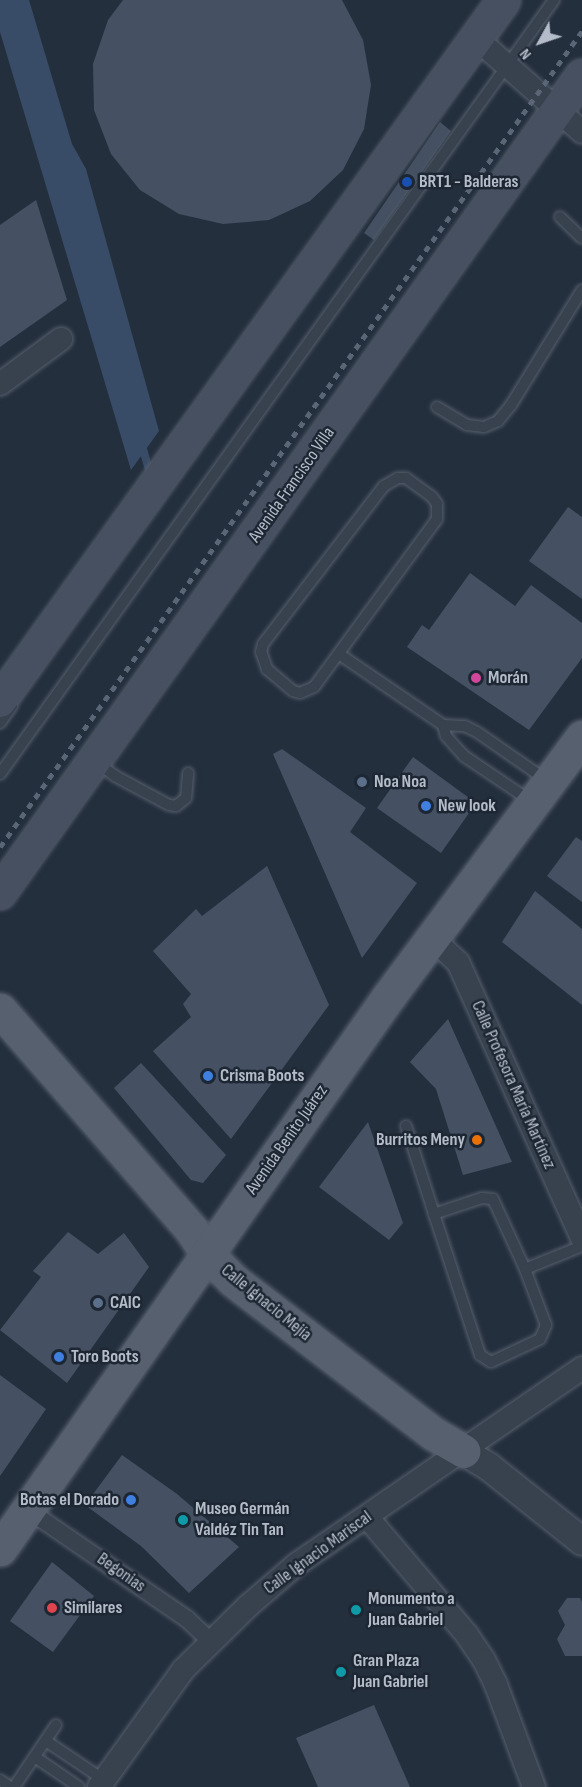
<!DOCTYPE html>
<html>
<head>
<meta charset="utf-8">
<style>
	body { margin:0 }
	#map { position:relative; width:582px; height:1787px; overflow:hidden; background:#242f3e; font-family:"Sofia Sans Condensed",sans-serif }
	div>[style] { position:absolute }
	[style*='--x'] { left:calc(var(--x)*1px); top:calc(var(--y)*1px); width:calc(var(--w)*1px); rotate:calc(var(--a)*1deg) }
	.water>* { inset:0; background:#394c67 }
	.stream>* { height:8px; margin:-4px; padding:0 4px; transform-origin:4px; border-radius:4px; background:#394c67 }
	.building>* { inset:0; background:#455162 }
	.roads { filter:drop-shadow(0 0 2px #565f6c) drop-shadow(0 0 2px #565f6c) }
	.service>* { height:10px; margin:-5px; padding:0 5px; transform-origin:5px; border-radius:5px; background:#38414e }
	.pedestrian>* { height:16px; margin:-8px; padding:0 8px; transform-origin:8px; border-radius:8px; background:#38414e }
	.minor>* { height:22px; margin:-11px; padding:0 11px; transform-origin:11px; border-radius:11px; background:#38414e }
	.tertiary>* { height:27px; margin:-13.5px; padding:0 13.5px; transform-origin:13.5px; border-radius:13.5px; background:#38414e }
	.secondary>* { height:32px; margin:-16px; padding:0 16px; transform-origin:16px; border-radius:16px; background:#465061 }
	.primary>* { height:33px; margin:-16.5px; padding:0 16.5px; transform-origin:16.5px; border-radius:16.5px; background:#56606e }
	.rail>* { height:4.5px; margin-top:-2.25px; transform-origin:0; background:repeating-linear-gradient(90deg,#5a6575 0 6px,transparent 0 12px) }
	.dots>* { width:16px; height:16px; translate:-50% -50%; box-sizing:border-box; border:3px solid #1d2633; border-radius:50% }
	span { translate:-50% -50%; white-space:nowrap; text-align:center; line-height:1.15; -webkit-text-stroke:5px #1d2633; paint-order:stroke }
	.poi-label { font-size:18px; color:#b4bcc9; font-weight:700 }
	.left { translate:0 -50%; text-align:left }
	.right { translate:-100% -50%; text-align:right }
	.street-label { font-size:18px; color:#b4bcc9 }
	.north { position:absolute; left:510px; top:12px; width:60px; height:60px; -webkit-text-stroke:4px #1d2633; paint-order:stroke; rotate:230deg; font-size:16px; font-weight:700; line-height:24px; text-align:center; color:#b4bcc9 }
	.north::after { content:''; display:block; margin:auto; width:21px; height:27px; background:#b4bcc9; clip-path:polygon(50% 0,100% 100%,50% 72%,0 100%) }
</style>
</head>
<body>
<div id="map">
	<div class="water">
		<div style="clip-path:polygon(0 0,29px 0,72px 144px,86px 169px,159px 431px,131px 470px,0 32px)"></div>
	</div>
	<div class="stream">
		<div style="--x:141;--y:442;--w:33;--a:74"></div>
	</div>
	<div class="building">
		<div style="clip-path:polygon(123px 0,342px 0,363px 40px,371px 85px,364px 129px,343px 170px,310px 201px,269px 220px,223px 224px,179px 214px,140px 190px,111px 154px,94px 110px,93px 64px,108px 20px)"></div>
		<div style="clip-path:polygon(440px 122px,451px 131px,374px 240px,364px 233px)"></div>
		<div style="clip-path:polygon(36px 200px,67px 300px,0 347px,0 225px)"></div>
		<div style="clip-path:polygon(568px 507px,582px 517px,582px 599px,529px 561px)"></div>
		<div style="clip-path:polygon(470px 573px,515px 606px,531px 585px,582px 623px,582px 658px,529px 730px,407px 647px,422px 625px,429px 630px)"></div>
		<div style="clip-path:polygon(282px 749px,366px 808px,350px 832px,417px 883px,362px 958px,273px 754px)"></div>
		<div style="clip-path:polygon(413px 757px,476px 803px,441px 853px,377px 808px)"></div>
		<div style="clip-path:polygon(576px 837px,582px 841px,582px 902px,547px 876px)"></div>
		<div style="clip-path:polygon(267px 866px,329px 1005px,231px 1139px,153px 1051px,191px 1017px,183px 1004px,191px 994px,153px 951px,196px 909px,202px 916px)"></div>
		<div style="clip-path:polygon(535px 891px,582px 929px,582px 1005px,502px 942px)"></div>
		<div style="clip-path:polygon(448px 1019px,512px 1162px,463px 1175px,436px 1089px,410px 1062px)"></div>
		<div style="clip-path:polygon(141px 1063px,226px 1155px,203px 1183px,191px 1180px,114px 1088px)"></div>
		<div style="clip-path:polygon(368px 1122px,403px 1223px,389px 1240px,319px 1187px)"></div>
		<div style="clip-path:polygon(68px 1232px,98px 1254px,124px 1233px,149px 1267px,67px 1383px,0 1330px,41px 1277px,33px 1271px)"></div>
		<div style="clip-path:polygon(0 1375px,46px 1409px,0 1476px)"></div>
		<div style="clip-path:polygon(122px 1455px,177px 1494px,239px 1547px,189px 1593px,141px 1546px,85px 1505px)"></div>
		<div style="clip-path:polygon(52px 1562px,94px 1596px,53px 1652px,10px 1621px)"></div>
		<div style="clip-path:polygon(567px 1598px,580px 1598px,582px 1602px,582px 1656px,565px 1656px,557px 1639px,565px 1625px,558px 1611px)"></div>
		<div style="clip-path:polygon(374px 1705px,410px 1787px,318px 1787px,296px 1738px)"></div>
	</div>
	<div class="roads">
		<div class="service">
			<div style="--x:560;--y:217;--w:30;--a:44"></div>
			<div style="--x:437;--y:407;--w:35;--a:31"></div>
			<div style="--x:467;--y:425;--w:17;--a:7"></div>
			<div style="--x:484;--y:427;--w:15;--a:-23"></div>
			<div style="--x:498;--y:421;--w:21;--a:-51"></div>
			<div style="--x:511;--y:405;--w:135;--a:-58.3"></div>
			<div style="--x:398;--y:478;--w:8;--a:0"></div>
			<div style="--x:406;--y:478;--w:32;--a:36"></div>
			<div style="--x:432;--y:497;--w:9;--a:54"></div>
			<div style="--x:437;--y:504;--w:15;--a:90"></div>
			<div style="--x:437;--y:519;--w:208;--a:126.2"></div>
			<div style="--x:314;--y:687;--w:15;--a:157"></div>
			<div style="--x:300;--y:693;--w:7;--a:-164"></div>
			<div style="--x:293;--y:691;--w:34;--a:-140"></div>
			<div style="--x:267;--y:669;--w:18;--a:-109"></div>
			<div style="--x:261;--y:652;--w:8;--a:-76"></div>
			<div style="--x:263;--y:644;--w:199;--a:-52.6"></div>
			<div style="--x:384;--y:486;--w:16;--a:-30"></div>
			<div style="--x:339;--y:654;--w:126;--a:34.3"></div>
			<div style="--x:443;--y:725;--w:11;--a:75"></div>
			<div style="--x:446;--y:736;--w:27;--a:48"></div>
			<div style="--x:464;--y:756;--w:78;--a:34.1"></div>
			<div style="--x:0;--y:723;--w:21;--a:-55"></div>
			<div style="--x:443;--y:725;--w:22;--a:3"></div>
			<div style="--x:465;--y:726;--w:13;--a:27"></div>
			<div style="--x:477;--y:732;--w:84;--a:34.8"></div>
			<div style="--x:96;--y:762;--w:24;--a:36"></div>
			<div style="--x:115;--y:776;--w:61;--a:28.2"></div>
			<div style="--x:169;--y:805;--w:7;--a:8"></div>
			<div style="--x:176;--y:806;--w:13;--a:-39"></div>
			<div style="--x:186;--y:798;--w:25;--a:-85"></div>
			<div style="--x:0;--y:774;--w:952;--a:-54.41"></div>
			<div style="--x:406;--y:1126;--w:92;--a:72.3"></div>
			<div style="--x:434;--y:1214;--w:148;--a:71.9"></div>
			<div style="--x:480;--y:1355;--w:13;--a:32"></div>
			<div style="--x:491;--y:1362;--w:54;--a:-25.1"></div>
			<div style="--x:540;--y:1339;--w:15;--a:-67"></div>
			<div style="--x:546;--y:1325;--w:60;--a:-110.6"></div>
			<div style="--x:525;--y:1269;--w:77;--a:-114.6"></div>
			<div style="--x:493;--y:1199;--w:11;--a:-175"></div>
			<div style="--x:482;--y:1198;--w:51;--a:161.6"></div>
			<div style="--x:525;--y:1269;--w:61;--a:-22"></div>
			<div style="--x:46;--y:1741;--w:70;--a:33.9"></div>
			<div style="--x:35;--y:1757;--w:53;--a:34.3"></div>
			<div style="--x:0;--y:1780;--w:12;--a:35"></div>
			<div style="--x:14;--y:1787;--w:75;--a:-55.9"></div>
		</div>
		<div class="pedestrian">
			<div style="--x:28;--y:1510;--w:193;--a:34.4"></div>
			<div style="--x:187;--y:1619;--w:33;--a:43"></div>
		</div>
		<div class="minor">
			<div style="--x:477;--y:39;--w:140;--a:41.5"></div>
			<div style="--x:0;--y:384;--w:76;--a:-36.4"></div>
			<div style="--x:433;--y:939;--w:34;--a:43"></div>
			<div style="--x:458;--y:962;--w:303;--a:65.8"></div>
			<div style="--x:367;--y:1517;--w:155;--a:49.7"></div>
			<div style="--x:467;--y:1635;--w:30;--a:56"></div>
			<div style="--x:484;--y:1660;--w:28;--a:64"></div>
			<div style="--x:496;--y:1685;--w:109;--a:69.6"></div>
			<div style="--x:99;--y:1787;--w:144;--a:-54.3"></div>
			<div style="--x:183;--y:1670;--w:91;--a:-44.6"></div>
			<div style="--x:248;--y:1606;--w:65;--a:-40.6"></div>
			<div style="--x:297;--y:1564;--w:346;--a:-34.5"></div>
		</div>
		<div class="tertiary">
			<div style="--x:463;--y:1451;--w:29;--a:31"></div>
			<div style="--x:488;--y:1466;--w:120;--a:38.6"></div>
		</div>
		<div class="secondary">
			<div style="--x:0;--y:701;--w:863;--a:-54.28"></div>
			<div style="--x:0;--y:893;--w:1003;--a:-54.54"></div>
		</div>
		<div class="primary">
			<div style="--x:0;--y:1010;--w:291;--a:48.9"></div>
			<div style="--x:191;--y:1229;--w:30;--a:57"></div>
			<div style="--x:207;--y:1254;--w:37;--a:45"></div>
			<div style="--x:233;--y:1280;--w:253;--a:37.5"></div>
			<div style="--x:434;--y:1434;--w:34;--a:30"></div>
			<div style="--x:0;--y:1549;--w:676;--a:-54.88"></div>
			<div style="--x:389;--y:996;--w:323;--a:-53.3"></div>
		</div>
	</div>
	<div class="rail">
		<div style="--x:0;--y:847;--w:1002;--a:-54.5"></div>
	</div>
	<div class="dots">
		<div style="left:407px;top:182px;background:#1a4fb4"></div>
		<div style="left:476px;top:678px;background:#d1479c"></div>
		<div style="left:362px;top:782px;background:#5c6f8a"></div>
		<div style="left:426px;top:806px;background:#3f7fe0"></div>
		<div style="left:208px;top:1076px;background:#3f7fe0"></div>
		<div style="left:477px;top:1140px;background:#e8710a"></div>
		<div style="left:98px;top:1303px;background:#5c6f8a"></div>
		<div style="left:59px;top:1357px;background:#3f7fe0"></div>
		<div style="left:131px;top:1500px;background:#3f7fe0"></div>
		<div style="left:183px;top:1520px;background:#0f9aa8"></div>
		<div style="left:52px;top:1608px;background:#e0444e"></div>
		<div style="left:356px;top:1610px;background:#0f9aa8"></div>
		<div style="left:341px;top:1672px;background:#0f9aa8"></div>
	</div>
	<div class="poi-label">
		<span class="left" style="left:419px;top:182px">BRT1 - Balderas</span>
		<span class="left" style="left:488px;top:678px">Morán</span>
		<span class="left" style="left:374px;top:782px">Noa Noa</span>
		<span class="left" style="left:438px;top:806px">New look</span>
		<span class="left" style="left:220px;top:1076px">Crisma Boots</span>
		<span class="right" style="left:465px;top:1140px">Burritos Meny</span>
		<span class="left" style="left:110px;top:1303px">CAIC</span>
		<span class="left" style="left:71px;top:1357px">Toro Boots</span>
		<span class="right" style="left:119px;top:1500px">Botas el Dorado</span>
		<span class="left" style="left:195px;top:1520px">Museo Germán<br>Valdéz Tin Tan</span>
		<span class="left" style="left:368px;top:1610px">Monumento a<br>Juan Gabriel</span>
		<span class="left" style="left:64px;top:1608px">Similares</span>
		<span class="left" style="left:353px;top:1672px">Gran Plaza<br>Juan Gabriel</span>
	</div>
	<div class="street-label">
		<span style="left:292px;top:485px;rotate:-55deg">Avenida Francisco Villa</span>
		<span style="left:513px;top:1085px;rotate:66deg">Calle Profesora María Martínez</span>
		<span style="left:287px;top:1140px;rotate:-55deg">Avenida Benito Juárez</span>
		<span style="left:266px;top:1303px;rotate:39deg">Calle Ignacio Mejía</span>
		<span style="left:318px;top:1553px;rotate:-36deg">Calle Ignacio Mariscal</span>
		<span style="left:121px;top:1573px;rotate:35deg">Begonias</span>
	</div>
	<div class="north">N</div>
</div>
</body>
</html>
